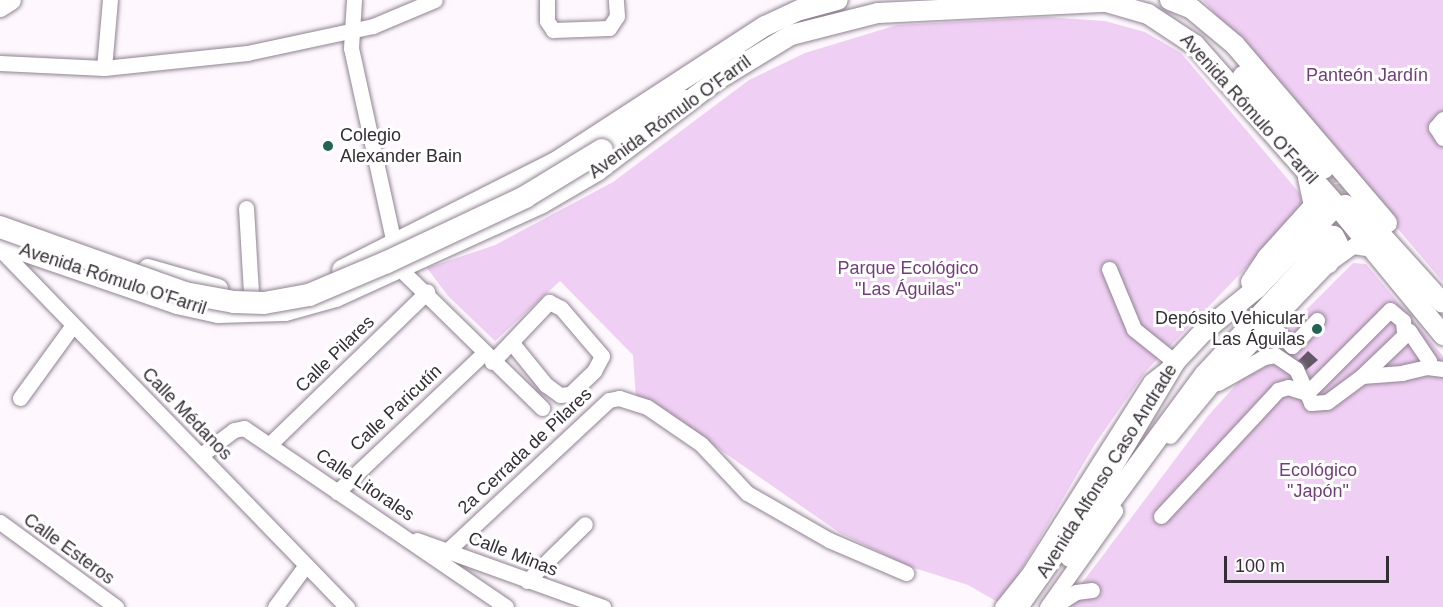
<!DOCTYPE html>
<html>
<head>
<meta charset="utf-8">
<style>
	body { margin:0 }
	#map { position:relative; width:1443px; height:607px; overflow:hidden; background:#fef8fe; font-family:Arial,sans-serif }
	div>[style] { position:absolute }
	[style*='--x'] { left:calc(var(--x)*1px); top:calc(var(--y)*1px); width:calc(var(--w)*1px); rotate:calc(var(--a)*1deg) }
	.green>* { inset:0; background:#f0cff4 }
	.building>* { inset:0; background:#645866 }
	.major-tunnel>* { height:20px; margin-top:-10px; transform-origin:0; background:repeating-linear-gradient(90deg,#d5d0d6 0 20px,transparent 0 30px) }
	.roads { filter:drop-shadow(0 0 2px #8f8290) drop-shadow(0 0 2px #8f8290) }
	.minor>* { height:15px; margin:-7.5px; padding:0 7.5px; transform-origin:7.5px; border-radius:7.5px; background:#fff }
	.major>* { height:20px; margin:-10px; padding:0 10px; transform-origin:10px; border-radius:10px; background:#fff }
	.highway>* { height:22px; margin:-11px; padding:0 11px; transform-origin:11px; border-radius:11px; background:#fff }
	.bridges { filter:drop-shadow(0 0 2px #8f8290) drop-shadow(0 0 2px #8f8290) }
	.highway-bridge>* { height:22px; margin:-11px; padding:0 11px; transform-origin:11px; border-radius:11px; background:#fff }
	.dots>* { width:16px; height:16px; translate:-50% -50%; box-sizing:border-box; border:3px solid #fff; border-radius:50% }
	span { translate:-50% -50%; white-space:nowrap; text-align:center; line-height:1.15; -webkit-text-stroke:6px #fff; paint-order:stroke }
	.park-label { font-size:18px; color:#723e7a }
	.street-label { font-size:18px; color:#332e34 }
	.poi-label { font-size:18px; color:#332e34 }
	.left { translate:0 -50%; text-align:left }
	.right { translate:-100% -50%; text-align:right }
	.scale { position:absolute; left:1224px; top:556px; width:165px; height:27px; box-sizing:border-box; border:3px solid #332e34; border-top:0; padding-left:8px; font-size:18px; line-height:21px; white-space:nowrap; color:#332e34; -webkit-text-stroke:4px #fff; paint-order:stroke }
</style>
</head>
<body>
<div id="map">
	<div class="green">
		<div style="clip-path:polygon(1203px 0,1443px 0,1443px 282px,1227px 28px)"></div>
		<div style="clip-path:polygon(1047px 17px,1105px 21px,1145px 32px,1181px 53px,1302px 196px,1301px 211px,1146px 371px,1095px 444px,1001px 604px,968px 585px,908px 566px,840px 533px,657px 406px,636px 399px,633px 355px,560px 281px,495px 341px,448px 296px,427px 268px,495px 245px,613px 182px,749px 80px,805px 53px,897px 25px)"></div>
		<div style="clip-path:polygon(1353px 263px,1366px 264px,1443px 356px,1443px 607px,1064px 607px,1207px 417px,1277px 339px)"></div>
	</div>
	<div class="building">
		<div style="clip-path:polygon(1308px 351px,1318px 360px,1305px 371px,1296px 363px)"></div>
	</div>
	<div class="major-tunnel">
		<div style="--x:1324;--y:169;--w:18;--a:56"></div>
		<div style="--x:1334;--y:184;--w:30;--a:86"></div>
		<div style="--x:1336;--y:214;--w:34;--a:111"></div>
	</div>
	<div class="roads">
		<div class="minor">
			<div style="--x:354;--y:0;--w:48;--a:93.6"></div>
			<div style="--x:351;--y:48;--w:201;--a:77.6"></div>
			<div style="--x:394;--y:244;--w:16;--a:105"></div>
			<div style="--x:390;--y:259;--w:213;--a:44.4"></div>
			<div style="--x:547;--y:0;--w:21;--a:90"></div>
			<div style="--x:547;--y:21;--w:11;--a:56"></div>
			<div style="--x:553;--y:30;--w:56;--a:-2"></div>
			<div style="--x:609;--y:28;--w:14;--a:-56"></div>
			<div style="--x:617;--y:16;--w:16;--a:-94"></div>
			<div style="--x:0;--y:63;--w:104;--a:2.8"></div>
			<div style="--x:104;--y:68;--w:144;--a:-6"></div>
			<div style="--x:247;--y:53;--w:129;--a:-12.1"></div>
			<div style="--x:373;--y:26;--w:67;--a:-22.8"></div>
			<div style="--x:104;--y:68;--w:68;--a:-85"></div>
			<div style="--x:1443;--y:119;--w:11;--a:131"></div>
			<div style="--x:1436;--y:127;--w:13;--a:58"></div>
			<div style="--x:246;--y:208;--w:84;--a:86.6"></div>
			<div style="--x:0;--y:249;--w:499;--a:45.9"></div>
			<div style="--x:1270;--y:324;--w:31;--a:45"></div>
			<div style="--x:1292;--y:346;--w:36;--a:-46"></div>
			<div style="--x:492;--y:362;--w:83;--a:-46.5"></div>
			<div style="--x:549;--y:302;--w:13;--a:27"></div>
			<div style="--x:561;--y:308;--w:63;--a:49.5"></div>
			<div style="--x:602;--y:356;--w:17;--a:118"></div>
			<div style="--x:594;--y:371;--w:33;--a:136"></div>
			<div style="--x:570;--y:394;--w:10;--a:174"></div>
			<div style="--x:560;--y:395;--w:17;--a:-144"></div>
			<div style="--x:546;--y:385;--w:55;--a:-129.1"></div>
			<div style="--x:1427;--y:367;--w:16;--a:7"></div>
			<div style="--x:1218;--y:383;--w:53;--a:-29.5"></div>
			<div style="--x:1264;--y:357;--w:11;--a:-10"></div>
			<div style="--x:1275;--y:355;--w:25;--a:34"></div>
			<div style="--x:1296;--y:369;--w:37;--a:66"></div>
			<div style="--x:1311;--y:403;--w:16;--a:-4"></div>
			<div style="--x:1327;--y:402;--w:44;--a:-36.6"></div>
			<div style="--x:1362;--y:376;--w:65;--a:-43.8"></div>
			<div style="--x:1409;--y:331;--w:36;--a:56"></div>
			<div style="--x:1429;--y:361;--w:6;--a:108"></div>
			<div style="--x:1427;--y:367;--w:26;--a:167"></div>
			<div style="--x:1402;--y:373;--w:40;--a:175.7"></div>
			<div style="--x:20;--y:398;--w:90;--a:-54"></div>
			<div style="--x:1170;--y:436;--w:66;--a:-50.5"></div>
			<div style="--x:1212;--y:385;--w:168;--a:-46.2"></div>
			<div style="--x:1328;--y:264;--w:31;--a:-36"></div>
			<div style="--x:1353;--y:246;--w:20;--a:9"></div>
			<div style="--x:270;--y:444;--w:219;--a:-44.1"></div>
			<div style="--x:201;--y:455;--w:41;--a:-37.1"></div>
			<div style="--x:234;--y:430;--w:10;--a:-11"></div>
			<div style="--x:244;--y:428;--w:317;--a:34.3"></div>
			<div style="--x:337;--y:492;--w:201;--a:-43.4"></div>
			<div style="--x:1161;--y:516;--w:172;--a:-47.1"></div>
			<div style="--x:1278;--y:390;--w:10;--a:-17"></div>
			<div style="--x:1288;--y:387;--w:20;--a:18"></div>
			<div style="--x:1307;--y:393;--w:117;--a:-45"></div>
			<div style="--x:1390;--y:310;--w:17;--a:40"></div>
			<div style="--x:1403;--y:321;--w:12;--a:85"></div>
			<div style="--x:0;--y:522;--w:144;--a:36.2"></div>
			<div style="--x:417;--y:540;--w:198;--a:19.8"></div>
			<div style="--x:448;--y:550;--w:220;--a:-43"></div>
			<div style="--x:609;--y:400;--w:10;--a:-11"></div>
			<div style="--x:619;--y:398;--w:29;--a:18"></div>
			<div style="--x:647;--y:407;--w:65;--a:34.4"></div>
			<div style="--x:701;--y:444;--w:67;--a:46.8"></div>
			<div style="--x:747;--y:493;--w:95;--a:29.8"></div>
			<div style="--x:829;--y:540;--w:84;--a:23.2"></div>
			<div style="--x:527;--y:581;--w:81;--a:-44.5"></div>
			<div style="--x:275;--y:607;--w:52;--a:-53.6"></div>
			<div style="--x:1002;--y:607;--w:43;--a:-51.5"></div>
			<div style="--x:1029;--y:573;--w:227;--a:-57.6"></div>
			<div style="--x:1151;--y:381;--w:31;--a:-38"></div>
			<div style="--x:1175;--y:362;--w:53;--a:-141.2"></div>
			<div style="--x:1134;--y:329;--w:65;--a:-112.6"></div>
			<div style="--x:1047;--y:607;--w:118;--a:-54.7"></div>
			<div style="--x:1053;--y:607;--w:27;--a:-33"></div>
			<div style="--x:1076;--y:592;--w:16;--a:-7"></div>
		</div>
		<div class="major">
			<div style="--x:1170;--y:0;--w:24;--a:22"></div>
			<div style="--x:1192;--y:9;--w:56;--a:39.9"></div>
			<div style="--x:1235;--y:45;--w:234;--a:49.5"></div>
			<div style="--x:0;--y:7;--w:13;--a:-32"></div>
			<div style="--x:1243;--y:76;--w:123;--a:48.9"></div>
			<div style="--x:1305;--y:241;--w:15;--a:-32"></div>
			<div style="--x:1318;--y:233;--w:16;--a:11"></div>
			<div style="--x:1334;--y:236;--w:9;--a:63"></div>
			<div style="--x:1338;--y:244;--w:22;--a:117"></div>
			<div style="--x:0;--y:243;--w:187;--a:19"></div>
			<div style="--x:177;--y:304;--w:42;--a:12.4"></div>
			<div style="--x:218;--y:313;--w:67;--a:-1.7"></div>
			<div style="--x:285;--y:311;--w:53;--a:-15.4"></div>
			<div style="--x:336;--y:297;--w:226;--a:-24.5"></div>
			<div style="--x:542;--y:203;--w:64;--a:-30.2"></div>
			<div style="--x:597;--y:171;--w:151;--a:-37.2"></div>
			<div style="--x:717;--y:80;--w:87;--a:-31.3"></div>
			<div style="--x:791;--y:35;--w:90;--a:-14.2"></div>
			<div style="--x:878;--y:13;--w:228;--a:-2.8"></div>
			<div style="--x:1106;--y:2;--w:44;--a:15.9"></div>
			<div style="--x:1148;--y:14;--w:56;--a:33.4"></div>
			<div style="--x:1195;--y:45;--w:216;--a:48.6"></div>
			<div style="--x:1338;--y:207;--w:166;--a:50.6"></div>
			<div style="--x:148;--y:269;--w:73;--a:15.9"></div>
			<div style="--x:342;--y:270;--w:240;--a:-26.8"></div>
			<div style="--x:556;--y:162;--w:249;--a:-33.1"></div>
			<div style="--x:765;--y:26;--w:38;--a:-25"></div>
			<div style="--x:800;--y:10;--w:39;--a:-15"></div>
			<div style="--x:1251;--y:282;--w:29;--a:-56"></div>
			<div style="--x:1267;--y:258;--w:70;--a:-47.9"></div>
			<div style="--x:1314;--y:206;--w:30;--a:-102"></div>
			<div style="--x:1070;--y:557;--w:227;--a:-53.6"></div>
			<div style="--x:1205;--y:374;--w:175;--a:-47.1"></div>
			<div style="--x:1018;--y:607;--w:122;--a:-55"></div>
			<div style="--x:1088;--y:507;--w:169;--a:-59"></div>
			<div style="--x:1175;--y:362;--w:41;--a:-47"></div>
			<div style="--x:1203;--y:332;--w:68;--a:-39.1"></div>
			<div style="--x:1256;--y:289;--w:110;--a:-46.1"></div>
			<div style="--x:1332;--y:210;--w:14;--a:-21"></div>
			<div style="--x:1345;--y:205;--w:21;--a:29"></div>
			<div style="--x:1363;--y:215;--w:118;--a:47.8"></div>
		</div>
		<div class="highway">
			<div style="--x:602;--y:150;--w:97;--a:-30.3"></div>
		</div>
	</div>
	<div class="bridges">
		<div class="highway-bridge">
			<div style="--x:0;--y:227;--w:196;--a:19.6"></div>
			<div style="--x:185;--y:293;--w:50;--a:10.4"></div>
			<div style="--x:234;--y:302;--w:30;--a:2"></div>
			<div style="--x:264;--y:303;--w:46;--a:-10.1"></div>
			<div style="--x:309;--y:295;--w:85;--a:-22.9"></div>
			<div style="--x:387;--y:262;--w:153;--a:-25.2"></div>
			<div style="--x:525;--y:197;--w:90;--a:-31.4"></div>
		</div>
	</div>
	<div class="dots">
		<div style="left:328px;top:146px;background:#236453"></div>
		<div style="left:1317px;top:329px;background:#236453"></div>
	</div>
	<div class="park-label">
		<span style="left:1367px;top:75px">Panteón Jardín</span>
		<span style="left:908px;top:279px">Parque Ecológico<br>"Las Águilas"</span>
		<span style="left:1318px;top:481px">Ecológico<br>"Japón"</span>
	</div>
	<div class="street-label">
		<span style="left:1249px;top:109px;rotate:48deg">Avenida Rómulo O'Farril</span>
		<span style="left:670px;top:117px;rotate:-36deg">Avenida Rómulo O'Farril</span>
		<span style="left:113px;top:279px;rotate:18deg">Avenida Rómulo O'Farril</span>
		<span style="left:335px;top:354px;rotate:-44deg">Calle Pilares</span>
		<span style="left:396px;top:408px;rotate:-43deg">Calle Paricutín</span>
		<span style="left:187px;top:414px;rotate:46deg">Calle Médanos</span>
		<span style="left:525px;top:451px;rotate:-43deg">2a Cerrada de Pilares</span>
		<span style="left:1107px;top:471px;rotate:-58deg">Avenida Alfonso Caso Andrade</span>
		<span style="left:365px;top:485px;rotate:34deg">Calle Litorales</span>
		<span style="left:69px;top:549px;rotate:36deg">Calle Esteros</span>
		<span style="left:513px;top:554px;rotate:21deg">Calle Minas</span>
	</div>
	<div class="poi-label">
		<span class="left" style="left:340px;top:146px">Colegio<br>Alexander Bain</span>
		<span class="right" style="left:1305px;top:329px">Depósito Vehicular<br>Las Águilas</span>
	</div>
	<div class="scale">100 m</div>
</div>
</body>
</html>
